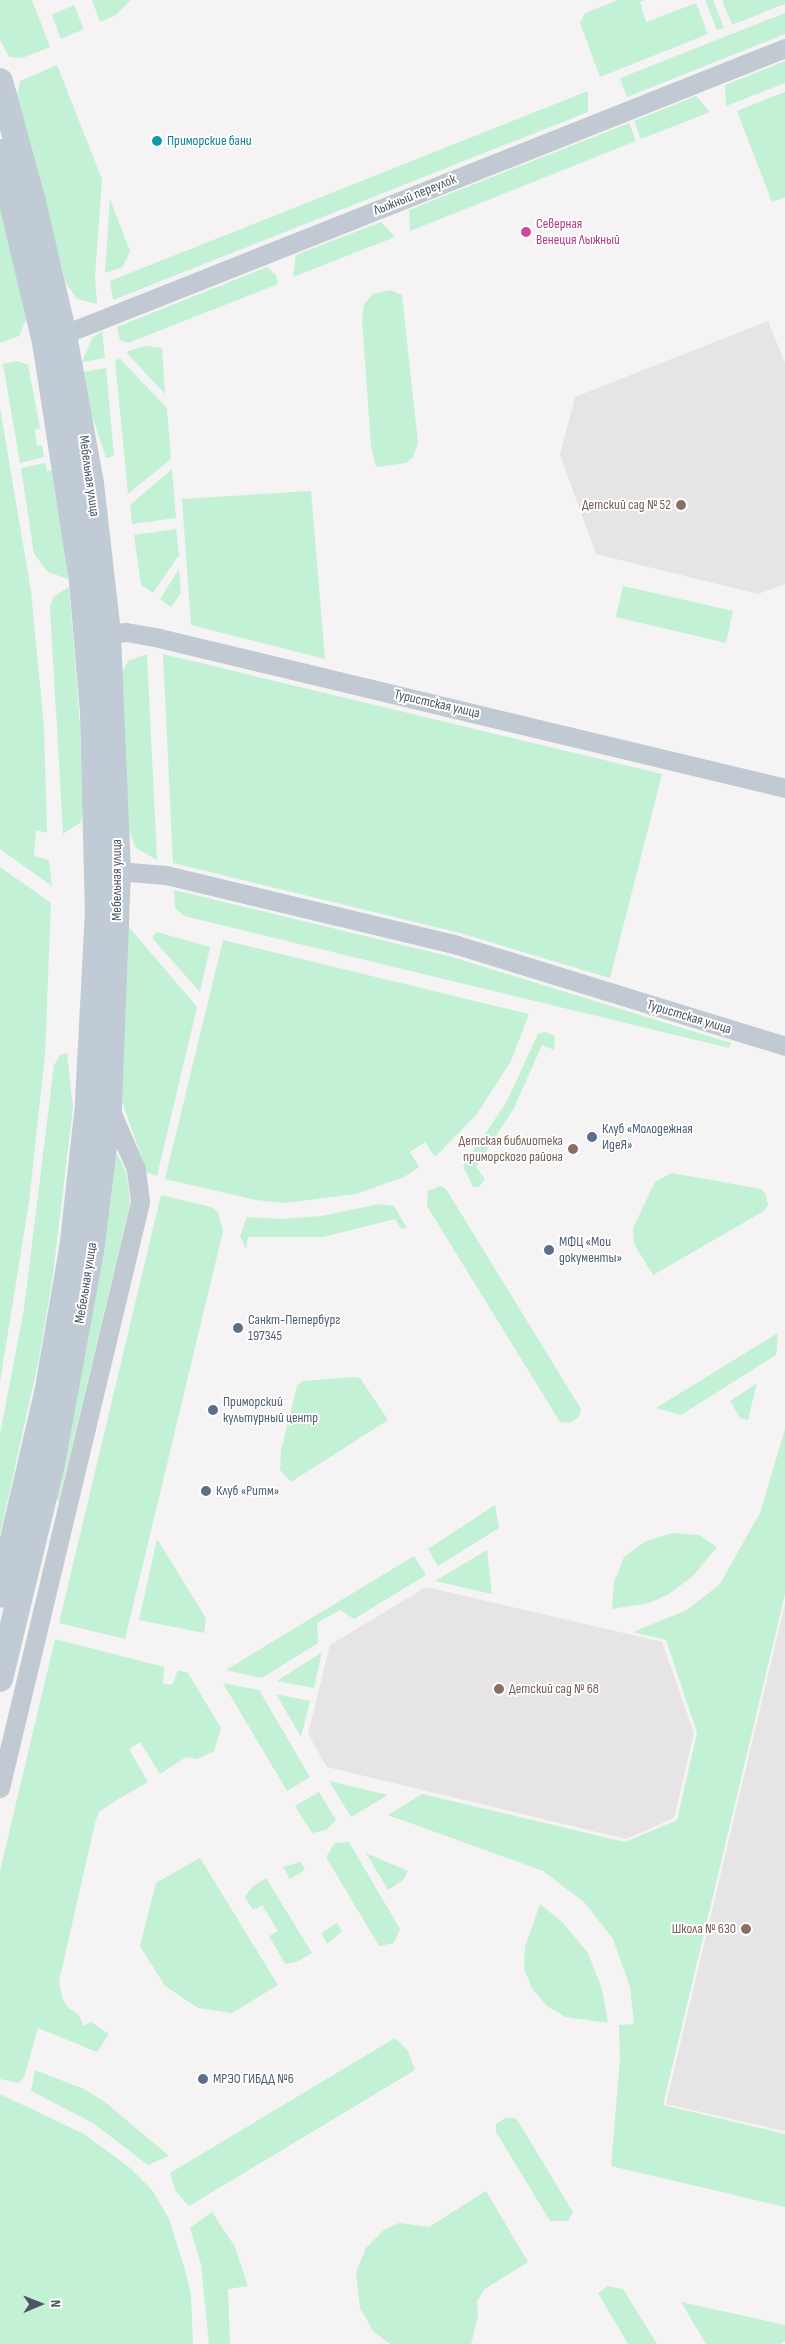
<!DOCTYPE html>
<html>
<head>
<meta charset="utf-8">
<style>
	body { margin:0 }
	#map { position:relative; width:785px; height:2344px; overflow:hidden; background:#f5f3f3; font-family:"Sofia Sans Condensed",sans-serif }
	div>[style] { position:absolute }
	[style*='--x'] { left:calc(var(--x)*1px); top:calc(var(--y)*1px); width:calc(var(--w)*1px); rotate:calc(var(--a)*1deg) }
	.education>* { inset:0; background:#e6e4e5 }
	.green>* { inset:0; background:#c3f1d5 }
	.street>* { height:19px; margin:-9.5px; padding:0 9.5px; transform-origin:9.5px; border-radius:9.5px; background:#c1cad2 }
	.secondary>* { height:26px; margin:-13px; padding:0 13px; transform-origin:13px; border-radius:13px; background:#c1cbd6 }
	.dots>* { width:14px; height:14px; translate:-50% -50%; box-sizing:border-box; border:2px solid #fff; border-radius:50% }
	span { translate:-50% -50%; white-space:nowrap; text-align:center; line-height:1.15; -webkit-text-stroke:4px #fff; paint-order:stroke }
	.culture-label { font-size:14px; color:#0d838f }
	.left { translate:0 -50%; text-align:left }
	.street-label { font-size:14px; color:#4a5661 }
	.hotel-label { font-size:14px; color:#b23c85 }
	.education-label { font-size:14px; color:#785e54 }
	.right { translate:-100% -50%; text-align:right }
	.service-label { font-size:14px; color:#4e5e75 }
	.north { position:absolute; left:15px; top:2279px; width:50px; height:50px; -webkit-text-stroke:4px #fff; paint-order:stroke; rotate:89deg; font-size:14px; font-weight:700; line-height:20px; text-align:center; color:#4a5661 }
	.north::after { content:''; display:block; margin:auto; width:18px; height:22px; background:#4a5661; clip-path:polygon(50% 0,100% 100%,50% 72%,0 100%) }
</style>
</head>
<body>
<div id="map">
	<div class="education">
		<div style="clip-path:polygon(768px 321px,785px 363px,785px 584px,758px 594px,596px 554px,560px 455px,575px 397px)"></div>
		<div style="clip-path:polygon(426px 1587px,662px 1642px,694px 1733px,674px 1818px,626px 1839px,327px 1767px,308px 1734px,330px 1645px)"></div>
		<div style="clip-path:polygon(785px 1604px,785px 2131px,666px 2104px)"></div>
	</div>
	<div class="green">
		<div style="clip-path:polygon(0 0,32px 0,50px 47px,22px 58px,9px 57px,0 40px)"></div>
		<div style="clip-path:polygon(92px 0,131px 0,116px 15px,100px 22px)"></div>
		<div style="clip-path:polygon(618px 0,645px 0,640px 2px,646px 22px,696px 3px,708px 34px,600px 77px,580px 23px,585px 13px)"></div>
		<div style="clip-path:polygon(705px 0,713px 0,724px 28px,717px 30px)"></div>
		<div style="clip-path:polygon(722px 0,785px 0,785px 4px,732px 25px)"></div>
		<div style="clip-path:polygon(74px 5px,84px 29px,61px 39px,52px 15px)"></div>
		<div style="clip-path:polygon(785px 13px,785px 34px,627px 97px,620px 78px)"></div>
		<div style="clip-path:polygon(785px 61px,785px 83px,726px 106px,725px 85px)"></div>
		<div style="clip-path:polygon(57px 65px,102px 179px,95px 277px,97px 304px,77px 299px,66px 283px,17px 97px,20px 81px)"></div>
		<div style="clip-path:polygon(588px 91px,588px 112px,113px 300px,110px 281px)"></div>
		<div style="clip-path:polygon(785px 92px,785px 197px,772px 202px,737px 111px)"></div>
		<div style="clip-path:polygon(696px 96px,710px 112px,641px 139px,634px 121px)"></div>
		<div style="clip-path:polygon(629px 123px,636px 141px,410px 231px,409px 210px)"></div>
		<div style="clip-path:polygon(0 198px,27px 317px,19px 336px,0 343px)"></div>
		<div style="clip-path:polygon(110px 199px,130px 251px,123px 267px,105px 273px)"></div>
		<div style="clip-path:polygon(381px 222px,395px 237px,293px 277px,296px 255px)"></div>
		<div style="clip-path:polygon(267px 267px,276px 275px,278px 284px,128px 343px,120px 340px,117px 327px)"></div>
		<div style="clip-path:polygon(390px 290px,402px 295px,418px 443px,413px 457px,406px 463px,376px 467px,371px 446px,362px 319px,364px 304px,373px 294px)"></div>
		<div style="clip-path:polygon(102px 331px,105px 358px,82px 362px,92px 338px)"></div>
		<div style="clip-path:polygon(145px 346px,162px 348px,165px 394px,126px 352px)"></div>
		<div style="clip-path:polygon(120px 359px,167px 408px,171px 459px,128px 494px,115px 360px)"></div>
		<div style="clip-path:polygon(17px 361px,28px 365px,40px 428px,35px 430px,37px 446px,42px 445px,44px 457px,20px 463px,3px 364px)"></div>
		<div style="clip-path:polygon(106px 368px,114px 456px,106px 458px,90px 410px,83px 372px)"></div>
		<div style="clip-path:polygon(0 408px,31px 591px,44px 727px,47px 833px,36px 830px,34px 856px,49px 860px,52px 886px,0 849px)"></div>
		<div style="clip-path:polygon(45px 463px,47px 471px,55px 470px,68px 579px,48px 572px,34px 554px,21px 468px)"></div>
		<div style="clip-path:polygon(172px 469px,176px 518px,132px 524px,130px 505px)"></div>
		<div style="clip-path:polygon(311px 491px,325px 659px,191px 625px,182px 499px)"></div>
		<div style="clip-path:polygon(176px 529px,179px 555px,153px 593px,141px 585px,134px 535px)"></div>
		<div style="clip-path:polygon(179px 569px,181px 593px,171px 607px,160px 599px)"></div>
		<div style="clip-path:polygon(623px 586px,733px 611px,726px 643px,616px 617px)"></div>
		<div style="clip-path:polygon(69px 587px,80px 725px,83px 812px,81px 822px,63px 834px,50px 607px,53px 597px)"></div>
		<div style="clip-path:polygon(147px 654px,157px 860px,136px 848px,128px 827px,122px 673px,128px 661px)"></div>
		<div style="clip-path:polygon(163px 654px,662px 774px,610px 978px,460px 933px,173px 863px)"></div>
		<div style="clip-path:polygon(0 867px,51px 903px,45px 1055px,29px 1202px,0 1382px)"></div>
		<div style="clip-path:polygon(174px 890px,452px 957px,731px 1043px,729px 1048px,184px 916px,175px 908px)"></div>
		<div style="clip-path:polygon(128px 926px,197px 1007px,157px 1176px,147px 1172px,120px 1096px)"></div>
		<div style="clip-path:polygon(157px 932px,210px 947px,200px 992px,152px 938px)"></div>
		<div style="clip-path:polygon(223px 940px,529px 1014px,511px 1061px,477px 1114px,435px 1157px,425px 1142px,410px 1152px,419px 1167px,404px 1177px,356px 1194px,284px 1203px,256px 1200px,165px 1179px)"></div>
		<div style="clip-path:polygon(545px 1032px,555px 1036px,554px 1050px,542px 1045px,514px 1108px,476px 1167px,485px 1179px,479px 1187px,473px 1187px,463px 1166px,506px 1103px,538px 1034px)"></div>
		<div style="clip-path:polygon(67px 1053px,73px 1107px,53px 1275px,39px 1359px,0 1535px,0 1434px,24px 1309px,54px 1065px,60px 1055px)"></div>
		<div style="clip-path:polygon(117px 1154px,127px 1174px,130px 1204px,59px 1501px,55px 1500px,114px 1156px)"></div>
		<div style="clip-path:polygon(672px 1173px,761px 1189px,766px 1195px,768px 1205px,764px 1211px,653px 1275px,634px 1244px,633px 1228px,655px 1182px)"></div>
		<div style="clip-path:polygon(440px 1186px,446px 1189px,581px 1409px,579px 1417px,569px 1423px,560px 1422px,427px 1206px,428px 1191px)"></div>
		<div style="clip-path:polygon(161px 1195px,211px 1207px,218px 1212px,223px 1231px,125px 1639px,59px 1623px)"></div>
		<div style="clip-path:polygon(379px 1204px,394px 1206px,407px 1228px,401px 1229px,395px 1219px,323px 1237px,248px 1237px,246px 1249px,240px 1236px,247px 1217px,284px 1219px,321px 1216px)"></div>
		<div style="clip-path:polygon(778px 1333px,776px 1355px,681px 1415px,656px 1408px)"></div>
		<div style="clip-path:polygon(353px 1377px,360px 1378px,388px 1420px,291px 1482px,280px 1470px,281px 1451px,297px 1386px,303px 1381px)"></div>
		<div style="clip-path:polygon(757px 1383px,748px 1420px,740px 1418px,730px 1401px)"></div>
		<div style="clip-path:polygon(785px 1429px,785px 1594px,663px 2105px,785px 2134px,785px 2207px,611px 2166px,620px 2060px,619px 2025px,634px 2024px,630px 1987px,613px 1939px,584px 1902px,543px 1871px,388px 1815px,422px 1794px,625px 1842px,677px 1820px,697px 1733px,666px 1640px,633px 1632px,687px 1610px,720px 1584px,760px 1513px)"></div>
		<div style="clip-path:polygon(495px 1505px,499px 1528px,438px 1566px,428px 1549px)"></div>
		<div style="clip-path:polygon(672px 1533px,699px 1535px,717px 1547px,693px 1576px,669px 1594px,649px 1603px,612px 1609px,614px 1582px,624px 1557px,644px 1542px)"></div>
		<div style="clip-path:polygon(157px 1539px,206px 1618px,204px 1633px,139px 1620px)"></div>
		<div style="clip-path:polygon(487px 1550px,492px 1594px,435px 1581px)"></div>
		<div style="clip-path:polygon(414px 1556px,426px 1575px,354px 1619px,340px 1610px,317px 1623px,318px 1643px,262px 1678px,226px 1670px)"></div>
		<div style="clip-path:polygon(55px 1639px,164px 1667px,163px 1683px,172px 1685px,178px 1670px,188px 1673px,221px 1728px,214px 1751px,197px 1759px,186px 1757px,160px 1774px,140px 1742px,129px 1749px,148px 1782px,115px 1801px,99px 1812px,96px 1819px,59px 1981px,62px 1997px,68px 2008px,78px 2014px,84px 2026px,91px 2022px,109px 2034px,97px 2052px,38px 2028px,24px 2078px,18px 2083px,0 2079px,0 1871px)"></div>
		<div style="clip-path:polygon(322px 1652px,314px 1688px,277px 1681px)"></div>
		<div style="clip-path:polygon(223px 1683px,259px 1690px,310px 1777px,287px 1791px)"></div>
		<div style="clip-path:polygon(276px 1694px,310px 1701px,301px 1737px)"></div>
		<div style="clip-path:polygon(329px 1781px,388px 1795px,351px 1817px)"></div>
		<div style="clip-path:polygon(319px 1792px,336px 1820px,326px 1830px,312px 1833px,295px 1806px)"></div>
		<div style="clip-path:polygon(349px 1842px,400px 1929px,394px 1943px,379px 1946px,326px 1857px,335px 1843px)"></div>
		<div style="clip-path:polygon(366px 1853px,408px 1871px,403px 1880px,388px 1890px)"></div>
		<div style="clip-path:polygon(200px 1858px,278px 1985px,232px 2013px,198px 2008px,165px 1986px,140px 1946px,156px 1883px)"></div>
		<div style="clip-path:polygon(301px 1862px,305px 1870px,290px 1879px,283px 1867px)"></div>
		<div style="clip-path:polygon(266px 1878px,312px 1953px,297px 1962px,285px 1964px,269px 1936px,278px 1931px,262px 1905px,253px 1910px,245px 1897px,252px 1887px)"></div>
		<div style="clip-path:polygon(540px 1904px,562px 1922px,588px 1953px,602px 1989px,608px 2023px,566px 2017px,548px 2007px,533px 1990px,524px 1969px,525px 1947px)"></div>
		<div style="clip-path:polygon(337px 1923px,342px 1931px,327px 1944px,321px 1933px)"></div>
		<div style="clip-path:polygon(395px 2038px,408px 2051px,415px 2070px,189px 2206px,176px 2192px,170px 2173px)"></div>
		<div style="clip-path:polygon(35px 2070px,84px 2089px,105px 2102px,169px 2156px,148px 2165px,93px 2123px,31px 2091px)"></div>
		<div style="clip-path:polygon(0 2094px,84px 2134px,130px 2168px,152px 2190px,169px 2219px,185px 2270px,191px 2295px,193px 2344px,0 2344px)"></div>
		<div style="clip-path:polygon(505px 2118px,516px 2118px,573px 2212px,568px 2221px,550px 2221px,496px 2132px,496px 2124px)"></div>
		<div style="clip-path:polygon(486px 2191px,528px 2262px,485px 2289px,477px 2301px,478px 2316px,471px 2344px,390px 2344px,373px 2331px,360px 2308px,356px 2272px,366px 2248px,385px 2229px,399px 2223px,429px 2227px)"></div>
		<div style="clip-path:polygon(212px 2212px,235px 2247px,248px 2286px,228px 2289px,230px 2344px,209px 2344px,201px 2264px,190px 2228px)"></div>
		<div style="clip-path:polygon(608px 2286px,623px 2289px,657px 2344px,628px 2344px,598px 2293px)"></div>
		<div style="clip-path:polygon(681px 2302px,785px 2325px,785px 2341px,780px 2344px,706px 2344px)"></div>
	</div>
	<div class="street">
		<div style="--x:52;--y:339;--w:789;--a:-21.65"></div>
		<div style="--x:97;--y:635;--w:29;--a:-6"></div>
		<div style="--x:126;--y:632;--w:34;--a:10"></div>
		<div style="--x:159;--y:638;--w:644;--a:13.47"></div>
		<div style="--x:105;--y:870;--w:61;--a:4.7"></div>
		<div style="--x:166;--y:875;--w:299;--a:13.5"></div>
		<div style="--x:457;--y:945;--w:343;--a:17.1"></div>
		<div style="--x:0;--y:1788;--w:602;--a:-76.56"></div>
		<div style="--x:140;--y:1202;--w:33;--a:-97"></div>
		<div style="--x:136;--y:1169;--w:68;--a:-113.5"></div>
	</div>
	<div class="secondary">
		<div style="--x:0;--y:81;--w:125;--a:74.7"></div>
		<div style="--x:33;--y:202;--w:137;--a:76.9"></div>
		<div style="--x:64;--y:335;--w:151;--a:79.7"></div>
		<div style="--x:91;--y:484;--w:151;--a:83.5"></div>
		<div style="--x:108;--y:634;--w:237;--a:87.6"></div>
		<div style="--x:118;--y:871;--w:236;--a:92.2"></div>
		<div style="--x:109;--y:1107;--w:145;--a:97.1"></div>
		<div style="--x:91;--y:1251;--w:221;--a:100.4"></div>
		<div style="--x:51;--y:1468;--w:217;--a:103.6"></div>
		<div style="--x:0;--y:152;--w:195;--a:76.7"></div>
		<div style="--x:45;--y:342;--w:243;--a:81.2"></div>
		<div style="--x:82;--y:582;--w:130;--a:85.2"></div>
		<div style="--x:93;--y:712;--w:199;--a:88.6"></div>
		<div style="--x:98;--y:911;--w:194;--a:93"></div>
		<div style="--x:88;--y:1105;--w:145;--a:96.3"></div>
		<div style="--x:72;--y:1249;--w:146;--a:99.8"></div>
		<div style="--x:47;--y:1393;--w:207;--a:103.1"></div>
	</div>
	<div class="dots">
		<div style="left:157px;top:141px;background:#0f9aa8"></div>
		<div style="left:526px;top:232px;background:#d1479c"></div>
		<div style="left:681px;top:505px;background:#8d6e63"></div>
		<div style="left:592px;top:1137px;background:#5c6f8a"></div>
		<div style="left:573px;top:1149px;background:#8d6e63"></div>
		<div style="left:549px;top:1250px;background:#5c6f8a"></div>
		<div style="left:238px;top:1328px;background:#5c6f8a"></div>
		<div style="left:213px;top:1410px;background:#5c6f8a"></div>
		<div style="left:206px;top:1491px;background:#5c6f8a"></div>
		<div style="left:499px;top:1689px;background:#8d6e63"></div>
		<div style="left:746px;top:1929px;background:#8d6e63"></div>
		<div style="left:203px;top:2079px;background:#5c6f8a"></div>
	</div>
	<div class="culture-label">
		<span class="left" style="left:167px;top:141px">Приморские бани</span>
	</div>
	<div class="street-label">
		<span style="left:415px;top:195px;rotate:-22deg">Лыжный переулок</span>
		<span style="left:89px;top:476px;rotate:82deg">Мебельная улица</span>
		<span style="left:437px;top:704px;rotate:13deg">Туристская улица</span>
		<span style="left:117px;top:880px;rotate:-90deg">Мебельная улица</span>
		<span style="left:689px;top:1017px;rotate:17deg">Туристская улица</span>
		<span style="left:86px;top:1283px;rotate:-81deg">Мебельная улица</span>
	</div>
	<div class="hotel-label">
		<span class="left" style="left:536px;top:232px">Северная<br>Венеция Лыжный</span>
	</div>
	<div class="education-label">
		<span class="right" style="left:671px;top:505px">Детский сад № 52</span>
		<span class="right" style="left:563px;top:1149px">Детская библиотека<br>приморского района</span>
		<span class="left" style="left:509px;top:1689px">Детский сад № 68</span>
		<span class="right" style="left:736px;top:1929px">Школа № 630</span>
	</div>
	<div class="service-label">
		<span class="left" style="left:602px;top:1137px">Клуб «Молодежная<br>ИдеЯ»</span>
		<span class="left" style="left:559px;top:1250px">МФЦ «Мои<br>документы»</span>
		<span class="left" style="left:248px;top:1328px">Санкт-Петербург<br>197345</span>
		<span class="left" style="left:223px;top:1410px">Приморский<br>культурный центр</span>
		<span class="left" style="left:216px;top:1491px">Клуб «Ритм»</span>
		<span class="left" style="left:213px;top:2079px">МРЭО ГИБДД №6</span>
	</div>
	<div class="north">N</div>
</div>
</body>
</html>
